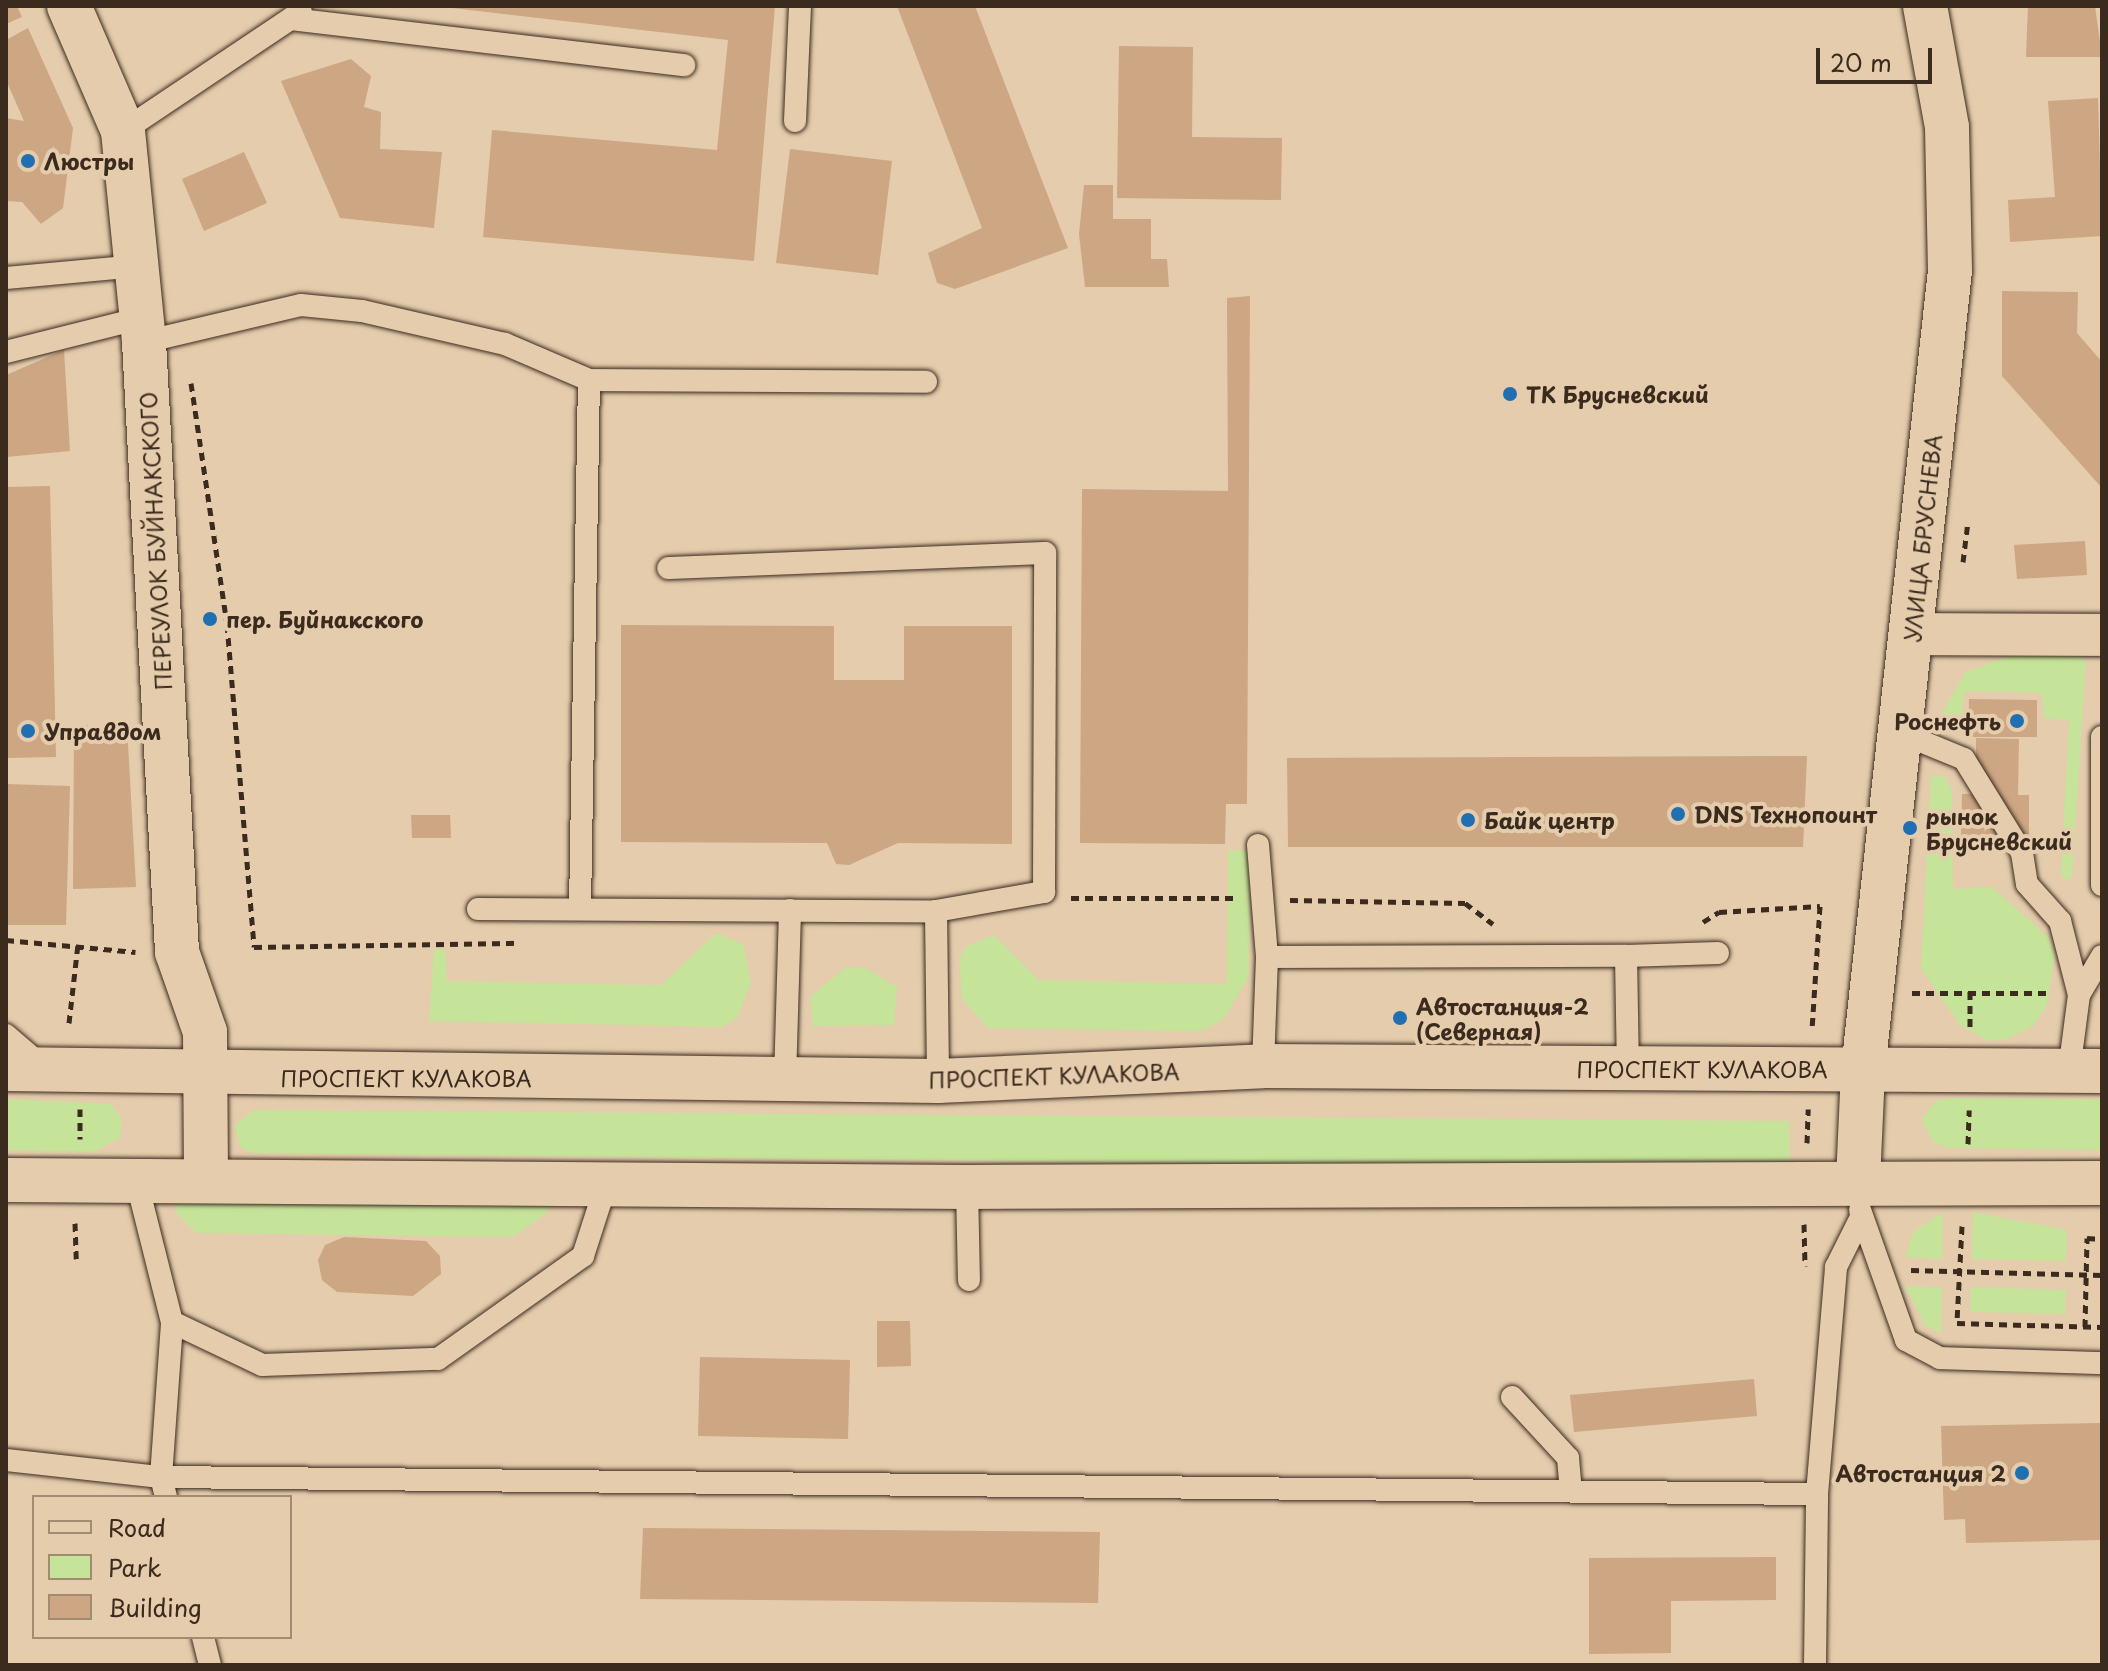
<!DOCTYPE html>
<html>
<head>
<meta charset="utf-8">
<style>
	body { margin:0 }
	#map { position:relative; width:2108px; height:1671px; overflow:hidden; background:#e4ccac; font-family:"Playpen Sans",sans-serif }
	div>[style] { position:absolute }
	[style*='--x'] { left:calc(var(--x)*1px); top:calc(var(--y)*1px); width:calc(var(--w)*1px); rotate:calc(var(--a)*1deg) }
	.green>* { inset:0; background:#c6e39a }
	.building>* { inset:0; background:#cda683 }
	.path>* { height:5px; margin-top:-2.5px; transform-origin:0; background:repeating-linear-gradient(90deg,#3b2a1e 0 8px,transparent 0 14px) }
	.roads { filter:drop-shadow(0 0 2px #3b2a1e) drop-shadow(0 0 2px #3b2a1e) }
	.lane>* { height:22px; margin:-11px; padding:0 11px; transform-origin:11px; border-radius:11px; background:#e4ccac }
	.street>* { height:42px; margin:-21px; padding:0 21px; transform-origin:21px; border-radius:21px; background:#e4ccac }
	.secondary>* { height:44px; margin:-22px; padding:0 22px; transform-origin:22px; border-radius:22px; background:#e4ccac }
	.primary>* { height:44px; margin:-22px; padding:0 22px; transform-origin:22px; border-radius:22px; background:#e4ccac }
	.dots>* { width:22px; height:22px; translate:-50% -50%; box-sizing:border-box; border:4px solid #e4ccac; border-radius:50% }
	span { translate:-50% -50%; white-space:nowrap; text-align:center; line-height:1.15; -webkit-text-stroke:8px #e4ccac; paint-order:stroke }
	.poi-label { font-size:22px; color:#3b2a1e; font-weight:700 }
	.left { translate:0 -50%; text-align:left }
	.right { translate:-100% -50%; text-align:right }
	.street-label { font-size:22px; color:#3b2a1e }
	.frame { position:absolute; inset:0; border:8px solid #3b2a1e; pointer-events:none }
	.legend { position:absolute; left:32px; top:1495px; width:260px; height:144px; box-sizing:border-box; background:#e4ccac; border:2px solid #a08b73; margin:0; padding:10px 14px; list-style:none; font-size:24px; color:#3b2a1e }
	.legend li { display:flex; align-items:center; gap:16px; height:40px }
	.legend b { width:40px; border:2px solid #a08b73 }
	.scale { position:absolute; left:1816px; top:48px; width:116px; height:36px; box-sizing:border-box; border:4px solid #3b2a1e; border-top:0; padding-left:10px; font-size:24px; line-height:28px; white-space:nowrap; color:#3b2a1e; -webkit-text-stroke:6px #e4ccac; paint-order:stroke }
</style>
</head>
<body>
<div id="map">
	<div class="green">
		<div style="clip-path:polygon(2068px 651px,2086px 660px,2072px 877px,2066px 880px,2061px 875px,2069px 720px,2044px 718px,2042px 693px,1965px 691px,1959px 731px,1936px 723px,1966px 672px,2009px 656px)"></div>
		<div style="clip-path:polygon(1931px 776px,1945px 776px,1952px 790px,1953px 889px,1992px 887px,2049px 938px,2055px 954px,2047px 1005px,2033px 1026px,2007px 1039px,1988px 1041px,1960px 1025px,1921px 969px)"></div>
		<div style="clip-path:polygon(1228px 850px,1250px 850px,1249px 976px,1224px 1019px,1202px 1031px,988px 1028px,962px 999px,959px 958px,967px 946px,994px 935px,1039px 980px,1227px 984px)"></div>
		<div style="clip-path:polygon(716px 933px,743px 944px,751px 983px,737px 1018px,722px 1027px,429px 1021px,434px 949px,445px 949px,447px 981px,661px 985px)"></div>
		<div style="clip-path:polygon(846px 967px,865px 968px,897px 987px,894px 1025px,813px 1026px,810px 997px)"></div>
		<div style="clip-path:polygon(1951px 1098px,2102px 1099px,2102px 1150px,1949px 1148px,1934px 1143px,1922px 1120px,1936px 1101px)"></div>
		<div style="clip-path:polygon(6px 1099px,111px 1104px,122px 1119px,120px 1138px,94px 1152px,6px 1150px)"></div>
		<div style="clip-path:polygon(254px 1110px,1789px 1121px,1790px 1169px,255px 1153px,241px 1148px,234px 1126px)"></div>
		<div style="clip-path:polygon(172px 1197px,552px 1199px,547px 1213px,513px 1237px,196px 1233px,177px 1214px)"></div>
		<div style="clip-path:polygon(1943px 1212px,1942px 1259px,1905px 1257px,1913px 1232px)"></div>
		<div style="clip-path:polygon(1973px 1212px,2067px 1230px,2066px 1261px,1972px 1259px)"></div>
		<div style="clip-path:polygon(1905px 1286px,1942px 1287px,1941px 1334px,1925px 1325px)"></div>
		<div style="clip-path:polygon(1971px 1287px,2066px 1290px,2065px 1314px,1971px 1312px)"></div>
	</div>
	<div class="building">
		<div style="clip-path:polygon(6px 6px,17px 6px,22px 17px,6px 24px)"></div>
		<div style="clip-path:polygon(435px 6px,775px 6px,754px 261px,483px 237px,492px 130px,717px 150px,728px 40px)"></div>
		<div style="clip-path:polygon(897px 6px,975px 6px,1068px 248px,955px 289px,937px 283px,928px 253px,982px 228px)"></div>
		<div style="clip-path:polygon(2028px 6px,2095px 6px,2102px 57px,2026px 57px)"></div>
		<div style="clip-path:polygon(28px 28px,73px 128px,63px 208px,41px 224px,22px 202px,6px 201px,6px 118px,24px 121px,6px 80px,6px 40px)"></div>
		<div style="clip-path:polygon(1119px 46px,1193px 47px,1192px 137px,1282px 138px,1281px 200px,1117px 198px)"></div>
		<div style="clip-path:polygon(351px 59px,371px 76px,364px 107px,381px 112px,380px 149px,442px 152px,434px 228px,340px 218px,281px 81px)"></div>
		<div style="clip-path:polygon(2098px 98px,2102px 236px,2010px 242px,2008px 200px,2055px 197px,2048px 101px)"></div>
		<div style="clip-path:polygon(790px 149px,892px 161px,878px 275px,776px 263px)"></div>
		<div style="clip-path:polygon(244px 152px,267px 203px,204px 231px,182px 179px)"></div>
		<div style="clip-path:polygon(1084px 185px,1113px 185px,1113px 219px,1151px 219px,1151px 259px,1167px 259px,1169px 287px,1085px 287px,1079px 234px)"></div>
		<div style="clip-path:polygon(2002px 291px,2078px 292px,2077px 333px,2102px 362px,2102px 488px,2002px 376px)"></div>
		<div style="clip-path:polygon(1250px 296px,1247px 804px,1226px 804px,1225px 844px,1080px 843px,1082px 489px,1228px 491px,1227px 298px)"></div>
		<div style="clip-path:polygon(64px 350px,70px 451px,6px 457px,6px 375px)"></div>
		<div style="clip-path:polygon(50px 486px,56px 757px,6px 758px,6px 487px)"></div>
		<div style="clip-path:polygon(2085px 541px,2087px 575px,2017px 579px,2014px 545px)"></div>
		<div style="clip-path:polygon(621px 625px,834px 626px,834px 680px,904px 680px,904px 626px,1012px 626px,1012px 844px,898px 843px,849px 865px,836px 864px,827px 843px,621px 842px)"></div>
		<div style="clip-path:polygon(1969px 699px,2037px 700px,2037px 737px,1968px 737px)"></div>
		<div style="clip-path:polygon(74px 725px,127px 726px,136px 887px,73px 889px)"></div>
		<div style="clip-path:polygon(1976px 738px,2019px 739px,2018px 795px,2029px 795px,2029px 843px,1961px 841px,1962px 794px,1976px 794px)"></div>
		<div style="clip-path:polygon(1807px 756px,1803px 847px,1288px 847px,1287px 758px)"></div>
		<div style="clip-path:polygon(6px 784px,70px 786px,66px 925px,6px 925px)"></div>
		<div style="clip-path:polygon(411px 815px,450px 815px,451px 838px,412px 838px)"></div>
		<div style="clip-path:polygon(344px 1237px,426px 1241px,440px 1256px,441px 1274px,413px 1296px,337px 1292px,322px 1280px,318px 1260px,325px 1245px)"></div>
		<div style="clip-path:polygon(877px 1321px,910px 1321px,911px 1366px,877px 1367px)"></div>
		<div style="clip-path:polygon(700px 1357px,850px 1360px,848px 1439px,698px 1436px)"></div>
		<div style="clip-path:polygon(1754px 1379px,1757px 1416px,1574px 1432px,1570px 1395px)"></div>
		<div style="clip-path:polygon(2102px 1423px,2102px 1540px,1966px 1543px,1965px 1519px,1944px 1520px,1941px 1426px)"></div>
		<div style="clip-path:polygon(643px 1528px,1100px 1532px,1098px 1603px,640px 1599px)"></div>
		<div style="clip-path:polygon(1776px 1557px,1776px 1600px,1671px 1601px,1671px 1653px,1589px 1654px,1589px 1558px)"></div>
	</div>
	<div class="path">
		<div style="--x:191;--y:383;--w:244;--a:81.5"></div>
		<div style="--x:227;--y:624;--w:324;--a:85.2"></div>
		<div style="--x:254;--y:947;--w:265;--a:-0.9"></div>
		<div style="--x:1963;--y:562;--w:41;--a:-83"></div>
		<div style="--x:1071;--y:898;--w:162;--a:0"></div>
		<div style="--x:1290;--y:900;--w:175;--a:1"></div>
		<div style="--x:1465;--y:903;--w:35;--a:37"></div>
		<div style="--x:1703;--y:922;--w:19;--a:-32"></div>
		<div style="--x:1719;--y:912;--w:101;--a:-3.4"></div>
		<div style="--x:1820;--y:906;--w:125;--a:93.7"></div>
		<div style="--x:6;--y:940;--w:130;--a:5.3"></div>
		<div style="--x:1970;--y:991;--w:41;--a:90"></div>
		<div style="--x:1912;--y:993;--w:138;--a:0"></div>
		<div style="--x:69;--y:1023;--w:80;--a:-83.5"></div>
		<div style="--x:80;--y:1109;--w:30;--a:90"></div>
		<div style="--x:1807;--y:1143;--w:34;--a:-88"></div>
		<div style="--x:1968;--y:1144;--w:34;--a:-88"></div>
		<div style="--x:75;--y:1223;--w:36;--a:88"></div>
		<div style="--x:1804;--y:1224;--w:42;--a:88.6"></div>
		<div style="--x:1962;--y:1226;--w:97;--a:93"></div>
		<div style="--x:1957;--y:1323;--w:145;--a:1.6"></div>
		<div style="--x:1911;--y:1270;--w:191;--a:1.5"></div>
		<div style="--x:2085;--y:1327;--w:89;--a:-88.7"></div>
		<div style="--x:2087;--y:1238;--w:15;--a:4"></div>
	</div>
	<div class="roads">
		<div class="lane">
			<div style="--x:291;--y:19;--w:396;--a:6.7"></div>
			<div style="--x:795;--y:121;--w:115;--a:-87.5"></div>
			<div style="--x:123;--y:131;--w:214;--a:-33.8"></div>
			<div style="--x:6;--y:278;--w:132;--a:-5.2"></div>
			<div style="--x:144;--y:342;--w:161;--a:-13.3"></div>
			<div style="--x:301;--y:305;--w:61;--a:5.6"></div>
			<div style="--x:362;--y:311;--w:147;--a:13"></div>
			<div style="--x:505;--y:344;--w:91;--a:23.2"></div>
			<div style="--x:6;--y:352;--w:139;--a:-14.1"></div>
			<div style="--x:1901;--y:733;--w:68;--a:22.4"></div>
			<div style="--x:1964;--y:759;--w:110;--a:58.3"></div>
			<div style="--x:2022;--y:853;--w:31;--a:81"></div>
			<div style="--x:2027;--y:884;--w:50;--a:48.3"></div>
			<div style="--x:2060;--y:921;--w:76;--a:75.6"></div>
			<div style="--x:2079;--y:995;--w:77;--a:97.5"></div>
			<div style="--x:2102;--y:737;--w:148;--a:90"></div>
			<div style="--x:1258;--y:845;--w:112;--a:85.4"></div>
			<div style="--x:1267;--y:957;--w:109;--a:92.1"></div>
			<div style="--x:478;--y:909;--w:458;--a:0.3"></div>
			<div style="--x:936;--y:911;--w:110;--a:-10"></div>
			<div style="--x:1044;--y:892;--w:339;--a:-89.8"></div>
			<div style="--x:1045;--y:553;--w:377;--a:177.7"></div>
			<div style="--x:580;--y:909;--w:529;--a:-89.03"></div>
			<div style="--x:589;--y:380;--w:337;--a:0.3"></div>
			<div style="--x:936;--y:911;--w:170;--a:89.3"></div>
			<div style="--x:1626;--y:956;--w:92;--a:-1.9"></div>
			<div style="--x:1267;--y:957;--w:359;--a:-0.2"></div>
			<div style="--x:1626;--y:956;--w:112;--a:89"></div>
			<div style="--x:2079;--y:995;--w:45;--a:-59.5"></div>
			<div style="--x:6;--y:1035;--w:48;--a:40.7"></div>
			<div style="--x:785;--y:1080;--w:170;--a:-88.3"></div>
			<div style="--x:136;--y:1179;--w:147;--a:75.9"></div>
			<div style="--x:172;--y:1322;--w:100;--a:25.5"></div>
			<div style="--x:262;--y:1365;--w:176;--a:-2"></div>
			<div style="--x:438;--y:1359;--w:178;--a:-35.4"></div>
			<div style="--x:583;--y:1256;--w:75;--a:-72.1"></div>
			<div style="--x:967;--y:1187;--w:93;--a:88.8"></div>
			<div style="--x:1860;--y:1210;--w:138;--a:70.5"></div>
			<div style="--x:1906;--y:1340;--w:38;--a:28"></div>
			<div style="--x:1940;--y:1358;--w:162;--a:1.8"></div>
			<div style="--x:1512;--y:1397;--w:83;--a:47.4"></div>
			<div style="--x:1568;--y:1458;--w:33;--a:85"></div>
			<div style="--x:6;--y:1460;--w:156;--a:6.3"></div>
			<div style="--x:161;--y:1477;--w:1656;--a:0.59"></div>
			<div style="--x:166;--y:1497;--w:21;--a:-104"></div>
			<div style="--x:161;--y:1477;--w:155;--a:-85.9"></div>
			<div style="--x:203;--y:1637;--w:29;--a:76"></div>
			<div style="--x:1815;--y:1665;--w:171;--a:-89.3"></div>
			<div style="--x:1817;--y:1494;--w:228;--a:-85.2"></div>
			<div style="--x:1836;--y:1267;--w:54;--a:-63.4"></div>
		</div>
		<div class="street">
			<div style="--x:1912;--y:634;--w:190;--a:0.3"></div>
		</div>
		<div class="secondary">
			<div style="--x:69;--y:6;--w:136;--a:66.6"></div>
			<div style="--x:123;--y:131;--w:212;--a:84.3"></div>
			<div style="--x:144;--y:342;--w:611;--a:86.9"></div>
			<div style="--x:177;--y:952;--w:85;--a:70.7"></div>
			<div style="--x:205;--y:1032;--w:148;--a:89.6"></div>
			<div style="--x:1863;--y:1070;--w:804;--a:-83.79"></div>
			<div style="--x:1950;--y:271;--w:144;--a:-91.2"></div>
			<div style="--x:1947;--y:127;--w:123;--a:-100.3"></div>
		</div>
		<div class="primary">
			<div style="--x:6;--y:1069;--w:932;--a:0.74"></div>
			<div style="--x:938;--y:1081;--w:325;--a:-2.6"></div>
			<div style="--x:1263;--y:1066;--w:839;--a:0.34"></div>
			<div style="--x:6;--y:1180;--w:961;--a:0.42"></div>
			<div style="--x:967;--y:1187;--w:1135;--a:-0.2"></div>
			<div style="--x:1858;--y:1181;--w:111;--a:-87.4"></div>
		</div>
	</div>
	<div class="dots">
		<div style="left:28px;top:161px;background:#1f6fb2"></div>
		<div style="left:1510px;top:394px;background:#1f6fb2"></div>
		<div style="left:210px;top:619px;background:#1f6fb2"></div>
		<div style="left:2017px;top:721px;background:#1f6fb2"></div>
		<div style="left:28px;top:731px;background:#1f6fb2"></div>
		<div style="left:1678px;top:814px;background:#1f6fb2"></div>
		<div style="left:1468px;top:820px;background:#1f6fb2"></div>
		<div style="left:1910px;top:828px;background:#1f6fb2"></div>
		<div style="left:1400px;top:1018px;background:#1f6fb2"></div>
		<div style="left:2022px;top:1473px;background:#1f6fb2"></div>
	</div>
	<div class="poi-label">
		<span class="left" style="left:44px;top:161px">Люстры</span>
		<span class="left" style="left:1526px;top:394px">ТК Брусневский</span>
		<span class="left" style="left:226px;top:619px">пер. Буйнакского</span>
		<span class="right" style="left:2001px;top:721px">Роснефть</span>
		<span class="left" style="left:44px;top:731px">Управдом</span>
		<span class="left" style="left:1694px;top:814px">DNS Технопоинт</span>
		<span class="left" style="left:1926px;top:828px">рынок<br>Брусневский</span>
		<span class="left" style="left:1484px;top:820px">Байк центр</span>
		<span class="left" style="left:1416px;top:1018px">Автостанция-2<br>(Северная)</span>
		<span class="right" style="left:2006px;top:1473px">Автостанция 2</span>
	</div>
	<div class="street-label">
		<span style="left:1922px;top:538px;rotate:-84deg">УЛИЦА БРУСНЕВА</span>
		<span style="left:155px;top:541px;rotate:-93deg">ПЕРЕУЛОК БУЙНАКСКОГО</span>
		<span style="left:1702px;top:1069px">ПРОСПЕКТ КУЛАКОВА</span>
		<span style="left:1054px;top:1075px;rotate:-2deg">ПРОСПЕКТ КУЛАКОВА</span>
		<span style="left:406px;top:1078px">ПРОСПЕКТ КУЛАКОВА</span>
	</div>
	<div class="frame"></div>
	<ul class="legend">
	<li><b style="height:10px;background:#e4ccac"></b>Road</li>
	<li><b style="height:22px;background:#c6e39a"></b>Park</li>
	<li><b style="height:22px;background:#cda683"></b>Building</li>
	</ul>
	<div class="scale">20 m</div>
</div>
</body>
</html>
